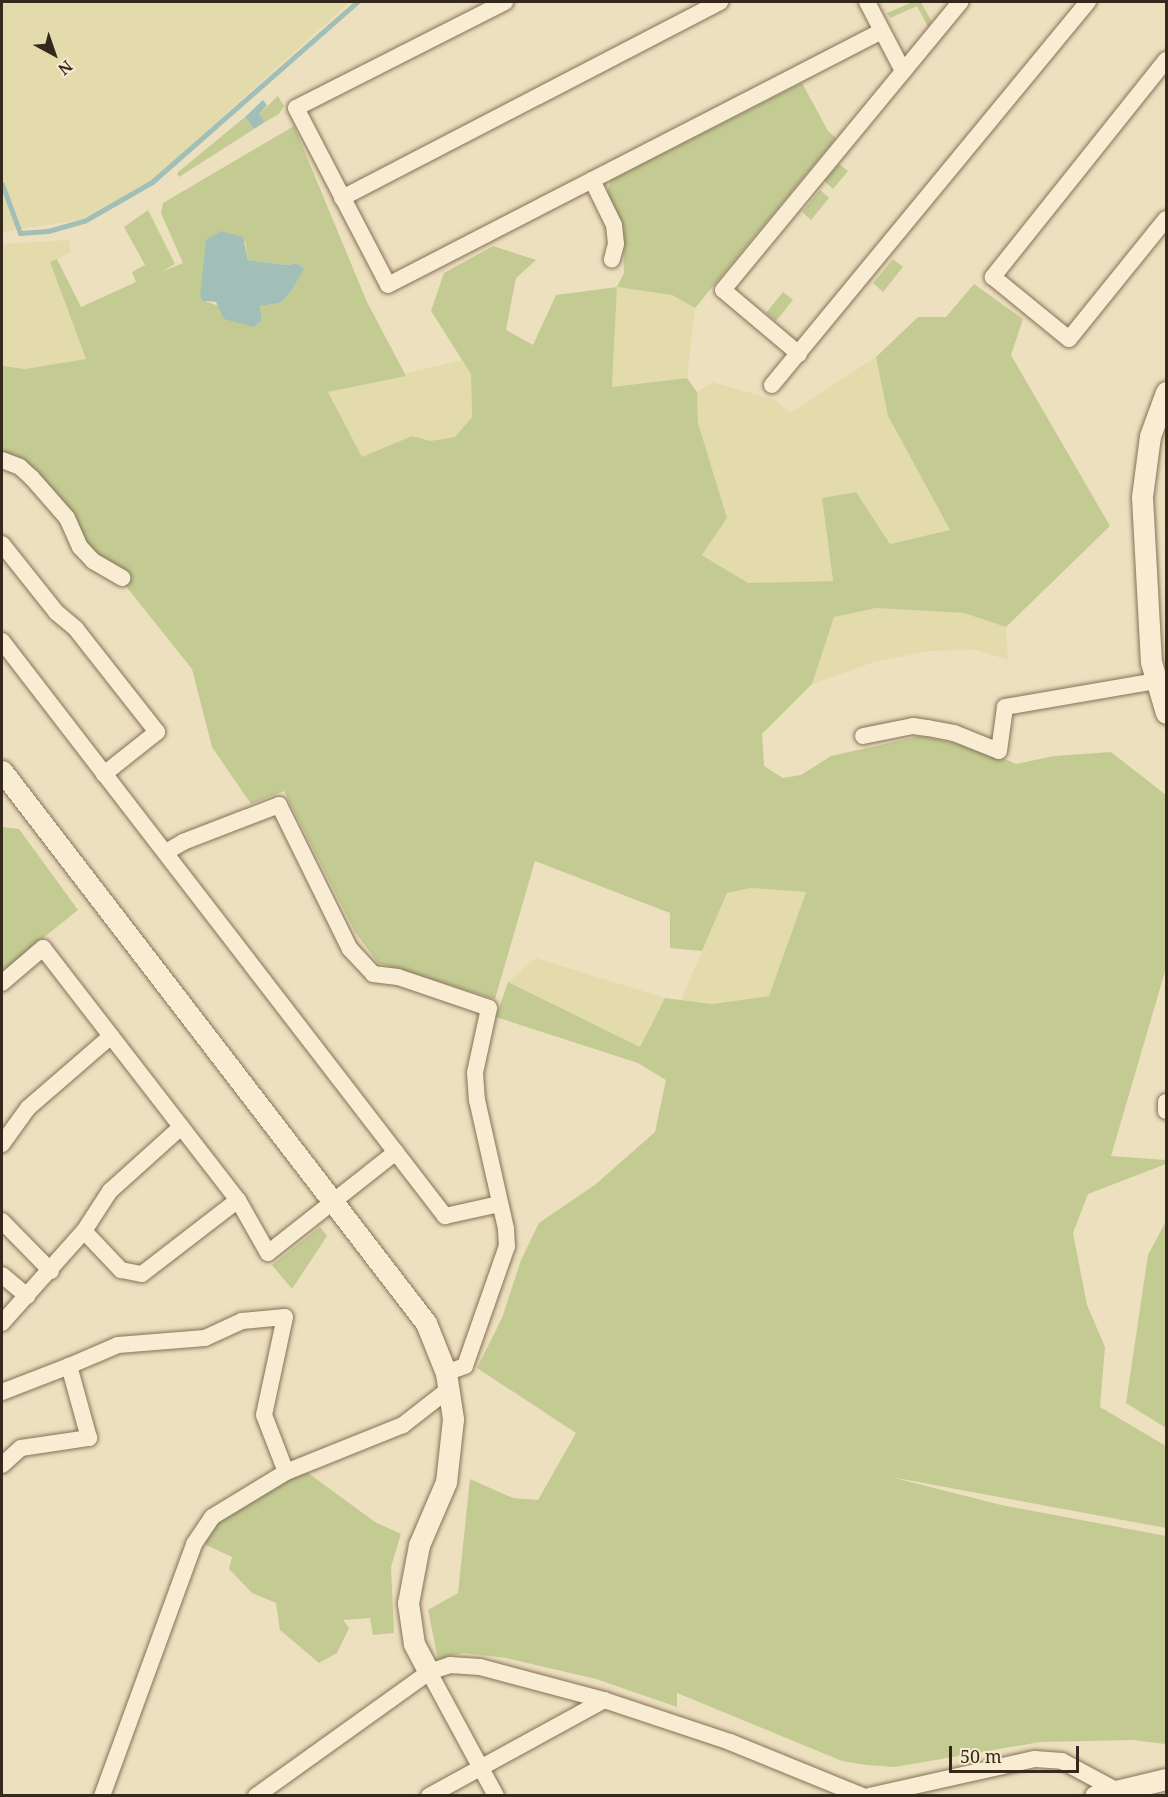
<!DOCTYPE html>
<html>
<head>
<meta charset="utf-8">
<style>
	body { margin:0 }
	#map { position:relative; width:1168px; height:1797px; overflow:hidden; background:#ede0bf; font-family:"Noto Serif",serif }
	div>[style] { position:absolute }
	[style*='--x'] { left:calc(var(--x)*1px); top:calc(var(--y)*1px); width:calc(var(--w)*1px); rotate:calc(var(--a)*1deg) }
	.farmland>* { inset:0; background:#e3dbac }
	.green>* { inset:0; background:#c3cb93 }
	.water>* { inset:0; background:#a2bfb7 }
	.stream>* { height:5px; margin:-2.5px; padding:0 2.5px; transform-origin:2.5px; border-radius:2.5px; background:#a2bfb7 }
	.roads { filter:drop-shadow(0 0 2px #857158) drop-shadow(0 0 2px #857158) }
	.minor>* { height:16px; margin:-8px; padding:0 8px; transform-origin:8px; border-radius:8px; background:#f8edd2 }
	.tertiary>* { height:21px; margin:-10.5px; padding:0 10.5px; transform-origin:10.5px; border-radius:10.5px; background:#f8edd2 }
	span { translate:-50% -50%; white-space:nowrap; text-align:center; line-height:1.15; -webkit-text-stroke:6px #f5eace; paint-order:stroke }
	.frame { position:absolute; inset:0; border:3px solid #35281c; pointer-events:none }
	.north { position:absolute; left:24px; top:24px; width:60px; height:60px; -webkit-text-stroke:4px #f5eace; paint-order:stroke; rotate:140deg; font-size:16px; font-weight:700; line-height:24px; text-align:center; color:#35281c }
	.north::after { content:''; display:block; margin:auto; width:21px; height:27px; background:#35281c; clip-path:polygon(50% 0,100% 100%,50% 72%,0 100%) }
	.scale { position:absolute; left:949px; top:1746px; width:130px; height:27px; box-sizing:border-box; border:3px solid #35281c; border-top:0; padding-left:8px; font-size:18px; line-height:21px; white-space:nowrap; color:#35281c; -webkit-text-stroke:4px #f5eace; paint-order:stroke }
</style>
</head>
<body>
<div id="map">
	<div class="farmland">
		<div style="clip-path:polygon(2px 2px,350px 2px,151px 181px,80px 220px,2px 232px)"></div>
		<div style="clip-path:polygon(69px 240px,71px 252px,50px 263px,86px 359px,25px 369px,2px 366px,2px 244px)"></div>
		<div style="clip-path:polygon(617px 287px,672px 295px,695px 308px,687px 378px,612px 387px)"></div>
		<div style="clip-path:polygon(876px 357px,888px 416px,950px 530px,890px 544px,856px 492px,822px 498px,833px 581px,748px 583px,702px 554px,727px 518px,698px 423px,697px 392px,712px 382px,775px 400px,790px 413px)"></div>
		<div style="clip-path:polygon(462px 360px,471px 374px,472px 417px,455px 437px,430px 441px,412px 436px,362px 457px,328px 392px)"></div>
		<div style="clip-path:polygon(876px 608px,964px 613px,1006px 627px,1008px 660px,976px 650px,930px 651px,874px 662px,812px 684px,834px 615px)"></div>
		<div style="clip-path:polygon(751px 888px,806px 892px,769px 996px,712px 1004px,681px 1000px,727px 893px)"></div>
		<div style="clip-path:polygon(536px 958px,665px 998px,640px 1047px,508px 982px)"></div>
	</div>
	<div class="green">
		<div style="clip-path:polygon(913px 2px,921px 2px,932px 22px,928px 27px,917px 6px,890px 18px,887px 13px)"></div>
		<div style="clip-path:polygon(evenodd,802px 83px,828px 131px,836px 138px,695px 308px,672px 295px,617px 287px,612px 387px,687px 378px,697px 392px,698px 423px,727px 518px,702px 555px,748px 583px,833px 581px,822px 498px,856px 492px,890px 544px,950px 530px,888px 416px,876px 357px,918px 317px,946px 317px,974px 284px,1023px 319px,1011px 355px,1110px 526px,1006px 627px,964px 613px,876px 608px,834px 617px,812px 684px,762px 734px,764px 766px,783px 778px,801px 775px,831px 756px,920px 736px,980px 748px,1016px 764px,1054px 756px,1111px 752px,1166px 795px,1166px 968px,1111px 1156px,1166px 1160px,1166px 1164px,1088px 1194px,1073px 1233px,1087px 1305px,1105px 1347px,1100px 1407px,1166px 1446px,1166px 1528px,891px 1477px,1001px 1505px,1166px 1536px,1165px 1744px,1133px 1740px,1040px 1742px,895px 1767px,866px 1765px,842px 1761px,677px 1693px,677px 1707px,596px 1679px,506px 1658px,463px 1653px,438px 1659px,428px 1610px,458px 1593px,470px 1479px,513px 1498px,538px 1500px,576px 1433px,477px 1368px,502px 1318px,521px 1260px,539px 1223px,596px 1184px,655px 1132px,666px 1080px,638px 1063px,496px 1017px,508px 982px,640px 1047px,665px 998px,712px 1004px,769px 996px,806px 892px,751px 888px,727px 893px,702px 951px,670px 948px,670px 913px,535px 861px,495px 999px,378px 963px,355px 932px,284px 791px,251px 804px,212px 747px,192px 669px,125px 585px,123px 569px,99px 563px,68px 516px,2px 457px,2px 366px,25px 369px,86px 359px,50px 262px,57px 259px,81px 307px,136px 282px,132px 272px,145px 265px,124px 227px,148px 210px,175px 264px,161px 272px,183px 263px,161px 213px,163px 203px,294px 126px,367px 302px,406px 376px,328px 392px,362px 457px,412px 436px,430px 441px,455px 437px,472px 417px,471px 374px,431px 311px,444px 273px,493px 246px,536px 260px,516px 278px,506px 330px,533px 345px,556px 295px,617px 287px,624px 273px,623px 228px,607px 192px,611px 180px,802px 83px,245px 241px,248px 260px,287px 265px,297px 263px,303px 269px,290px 293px,280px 303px,260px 306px,262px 320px,207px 302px,200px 296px,245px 241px)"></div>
		<div style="clip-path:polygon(278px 96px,284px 106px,279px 114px,265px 122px,259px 114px)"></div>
		<div style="clip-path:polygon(245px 117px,254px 129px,179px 177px,177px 173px)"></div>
		<div style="clip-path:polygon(839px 164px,848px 171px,833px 189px,824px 181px)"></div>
		<div style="clip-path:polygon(820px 190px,829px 198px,811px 220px,802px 212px)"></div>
		<div style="clip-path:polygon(893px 259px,903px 267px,883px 292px,873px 283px)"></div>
		<div style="clip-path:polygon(783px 292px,793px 300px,776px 321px,766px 313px)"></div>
		<div style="clip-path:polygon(2px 827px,19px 829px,78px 910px,2px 971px)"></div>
		<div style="clip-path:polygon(1166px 1221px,1166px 1428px,1126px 1403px,1148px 1255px)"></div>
		<div style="clip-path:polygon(320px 1227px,327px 1236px,292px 1289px,272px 1265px)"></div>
		<div style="clip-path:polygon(304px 1470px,375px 1522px,401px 1534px,391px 1567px,394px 1633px,373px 1635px,370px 1618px,343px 1620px,349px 1628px,337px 1653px,319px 1663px,280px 1630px,276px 1603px,252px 1593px,229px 1569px,232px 1557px,200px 1542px,224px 1517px)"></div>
	</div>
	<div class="water">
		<div style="clip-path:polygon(263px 100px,267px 105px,259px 114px,265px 122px,254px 129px,245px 117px)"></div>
		<div style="clip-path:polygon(221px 231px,243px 237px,248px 260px,287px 265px,297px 263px,304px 269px,290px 293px,280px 303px,260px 306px,262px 320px,254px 327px,224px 319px,216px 302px,203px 301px,200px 296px,206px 240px)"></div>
	</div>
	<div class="stream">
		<div style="--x:2;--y:184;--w:52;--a:69.8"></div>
		<div style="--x:20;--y:233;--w:28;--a:-4"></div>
		<div style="--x:48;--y:231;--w:37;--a:-16"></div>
		<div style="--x:84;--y:221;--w:78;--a:-29.8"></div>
		<div style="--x:152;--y:182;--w:273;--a:-41.3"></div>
	</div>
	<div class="roads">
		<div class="minor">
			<div style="--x:505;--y:2;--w:234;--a:153.1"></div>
			<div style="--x:296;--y:108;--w:199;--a:62.5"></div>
			<div style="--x:388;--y:285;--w:555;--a:-27.21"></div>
			<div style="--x:867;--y:2;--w:78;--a:62.4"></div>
			<div style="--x:1166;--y:60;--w:278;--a:128.6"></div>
			<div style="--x:993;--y:277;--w:98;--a:39.2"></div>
			<div style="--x:1069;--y:339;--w:154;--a:-51.1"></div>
			<div style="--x:592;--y:180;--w:50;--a:63.9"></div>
			<div style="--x:614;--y:225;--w:19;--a:84"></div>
			<div style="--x:616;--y:244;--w:16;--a:105"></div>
			<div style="--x:342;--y:198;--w:426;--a:-27.4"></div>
			<div style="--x:799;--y:354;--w:99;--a:-139.9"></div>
			<div style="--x:723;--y:290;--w:373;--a:-50.5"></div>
			<div style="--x:772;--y:385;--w:497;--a:-50.5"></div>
			<div style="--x:2;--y:460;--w:19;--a:21"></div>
			<div style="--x:20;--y:467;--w:16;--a:43"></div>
			<div style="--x:32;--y:478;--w:53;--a:48.8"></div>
			<div style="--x:67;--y:518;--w:32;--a:66"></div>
			<div style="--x:80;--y:547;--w:19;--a:47"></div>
			<div style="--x:93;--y:561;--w:34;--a:30"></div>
			<div style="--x:2;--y:544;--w:87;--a:51.5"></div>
			<div style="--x:56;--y:612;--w:26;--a:40"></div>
			<div style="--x:76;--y:629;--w:131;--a:51.8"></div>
			<div style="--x:157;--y:732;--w:68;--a:141.6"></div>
			<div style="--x:2;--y:641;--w:726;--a:52.39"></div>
			<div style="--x:445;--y:1216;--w:55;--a:-12.5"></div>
			<div style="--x:863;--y:736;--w:51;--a:-11.3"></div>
			<div style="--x:913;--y:726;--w:15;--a:8"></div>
			<div style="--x:928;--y:728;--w:26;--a:11"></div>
			<div style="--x:954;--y:733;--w:48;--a:21.8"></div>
			<div style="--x:999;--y:751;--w:44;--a:-82.2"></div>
			<div style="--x:1005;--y:707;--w:152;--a:-9.8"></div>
			<div style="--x:166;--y:852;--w:20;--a:-30"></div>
			<div style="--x:183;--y:842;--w:103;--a:-21.1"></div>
			<div style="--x:279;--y:805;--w:161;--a:63.8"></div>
			<div style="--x:350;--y:949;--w:34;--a:47"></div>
			<div style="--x:373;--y:974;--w:25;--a:7"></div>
			<div style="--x:398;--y:977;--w:96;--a:18.8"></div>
			<div style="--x:489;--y:1008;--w:66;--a:102.2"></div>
			<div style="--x:475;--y:1073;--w:27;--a:86"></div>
			<div style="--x:477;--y:1100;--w:132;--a:77.3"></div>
			<div style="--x:506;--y:1229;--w:17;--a:87"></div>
			<div style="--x:507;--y:1246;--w:127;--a:109.3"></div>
			<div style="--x:465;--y:1366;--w:20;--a:160"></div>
			<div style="--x:2;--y:983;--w:54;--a:-40.5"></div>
			<div style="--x:43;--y:948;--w:319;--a:52.3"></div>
			<div style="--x:238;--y:1200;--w:61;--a:60.5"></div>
			<div style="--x:268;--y:1253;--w:163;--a:-38.3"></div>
			<div style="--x:1166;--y:1102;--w:9;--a:90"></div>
			<div style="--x:2;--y:1144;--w:44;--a:-54.2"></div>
			<div style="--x:28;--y:1108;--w:110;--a:-40.9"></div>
			<div style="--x:2;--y:1221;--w:70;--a:45.6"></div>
			<div style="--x:84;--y:1231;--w:48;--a:-57"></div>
			<div style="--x:110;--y:1191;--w:96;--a:-42"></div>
			<div style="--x:2;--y:1275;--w:33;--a:40"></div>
			<div style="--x:2;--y:1323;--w:123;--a:-48.3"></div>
			<div style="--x:84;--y:1231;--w:54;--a:46.5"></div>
			<div style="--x:121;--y:1270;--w:21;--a:11"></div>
			<div style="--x:142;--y:1274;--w:121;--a:-37.6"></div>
			<div style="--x:2;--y:1392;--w:72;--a:-21.2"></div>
			<div style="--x:2;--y:1465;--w:25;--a:-42"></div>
			<div style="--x:21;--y:1448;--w:69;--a:-8.4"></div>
			<div style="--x:89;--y:1438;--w:75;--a:-105.5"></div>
			<div style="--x:69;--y:1366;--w:53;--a:-23.2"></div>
			<div style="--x:118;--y:1345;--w:87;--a:-4.6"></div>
			<div style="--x:205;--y:1338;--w:41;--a:-24.7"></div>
			<div style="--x:242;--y:1321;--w:43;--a:-5.3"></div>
			<div style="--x:285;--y:1317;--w:100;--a:102.1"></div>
			<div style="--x:264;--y:1415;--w:61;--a:68.9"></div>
			<div style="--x:429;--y:1672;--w:141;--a:61.6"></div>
			<div style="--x:102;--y:1796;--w:268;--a:-69.9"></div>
			<div style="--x:194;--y:1544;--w:32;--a:-56"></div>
			<div style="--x:212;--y:1517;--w:87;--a:-31.3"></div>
			<div style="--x:286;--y:1472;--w:126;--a:-21.9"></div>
			<div style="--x:403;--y:1425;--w:58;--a:-38"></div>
			<div style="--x:256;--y:1796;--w:213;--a:-35.6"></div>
			<div style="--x:429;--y:1672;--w:22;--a:-18"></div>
			<div style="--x:450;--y:1665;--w:30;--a:4"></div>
			<div style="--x:480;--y:1667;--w:128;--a:14.9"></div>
			<div style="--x:604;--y:1700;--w:133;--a:18.4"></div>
			<div style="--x:730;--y:1742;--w:143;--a:22.2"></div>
			<div style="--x:429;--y:1796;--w:200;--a:-28.7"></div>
			<div style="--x:869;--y:1796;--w:170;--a:-12.6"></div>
			<div style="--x:1035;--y:1759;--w:27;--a:4"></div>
			<div style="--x:1062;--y:1761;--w:59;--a:28.3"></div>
			<div style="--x:1114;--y:1789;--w:7;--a:74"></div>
		</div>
		<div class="tertiary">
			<div style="--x:1166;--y:392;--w:47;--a:110"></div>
			<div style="--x:1150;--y:436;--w:62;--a:97.5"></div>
			<div style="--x:1142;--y:497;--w:165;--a:86.9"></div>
			<div style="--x:1151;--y:662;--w:53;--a:73.6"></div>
			<div style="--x:2;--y:771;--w:696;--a:52.47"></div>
			<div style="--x:426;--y:1323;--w:54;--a:68.2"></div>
			<div style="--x:446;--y:1373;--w:47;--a:81.3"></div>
			<div style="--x:453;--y:1419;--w:63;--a:96.3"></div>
			<div style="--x:446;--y:1482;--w:69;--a:113.2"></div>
			<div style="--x:419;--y:1545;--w:59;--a:100.7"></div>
			<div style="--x:408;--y:1603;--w:41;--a:81.7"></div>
			<div style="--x:414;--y:1644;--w:32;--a:62"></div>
			<div style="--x:1095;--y:1796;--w:73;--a:-13.5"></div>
		</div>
	</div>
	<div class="frame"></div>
	<div class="north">N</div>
	<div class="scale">50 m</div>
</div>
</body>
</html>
